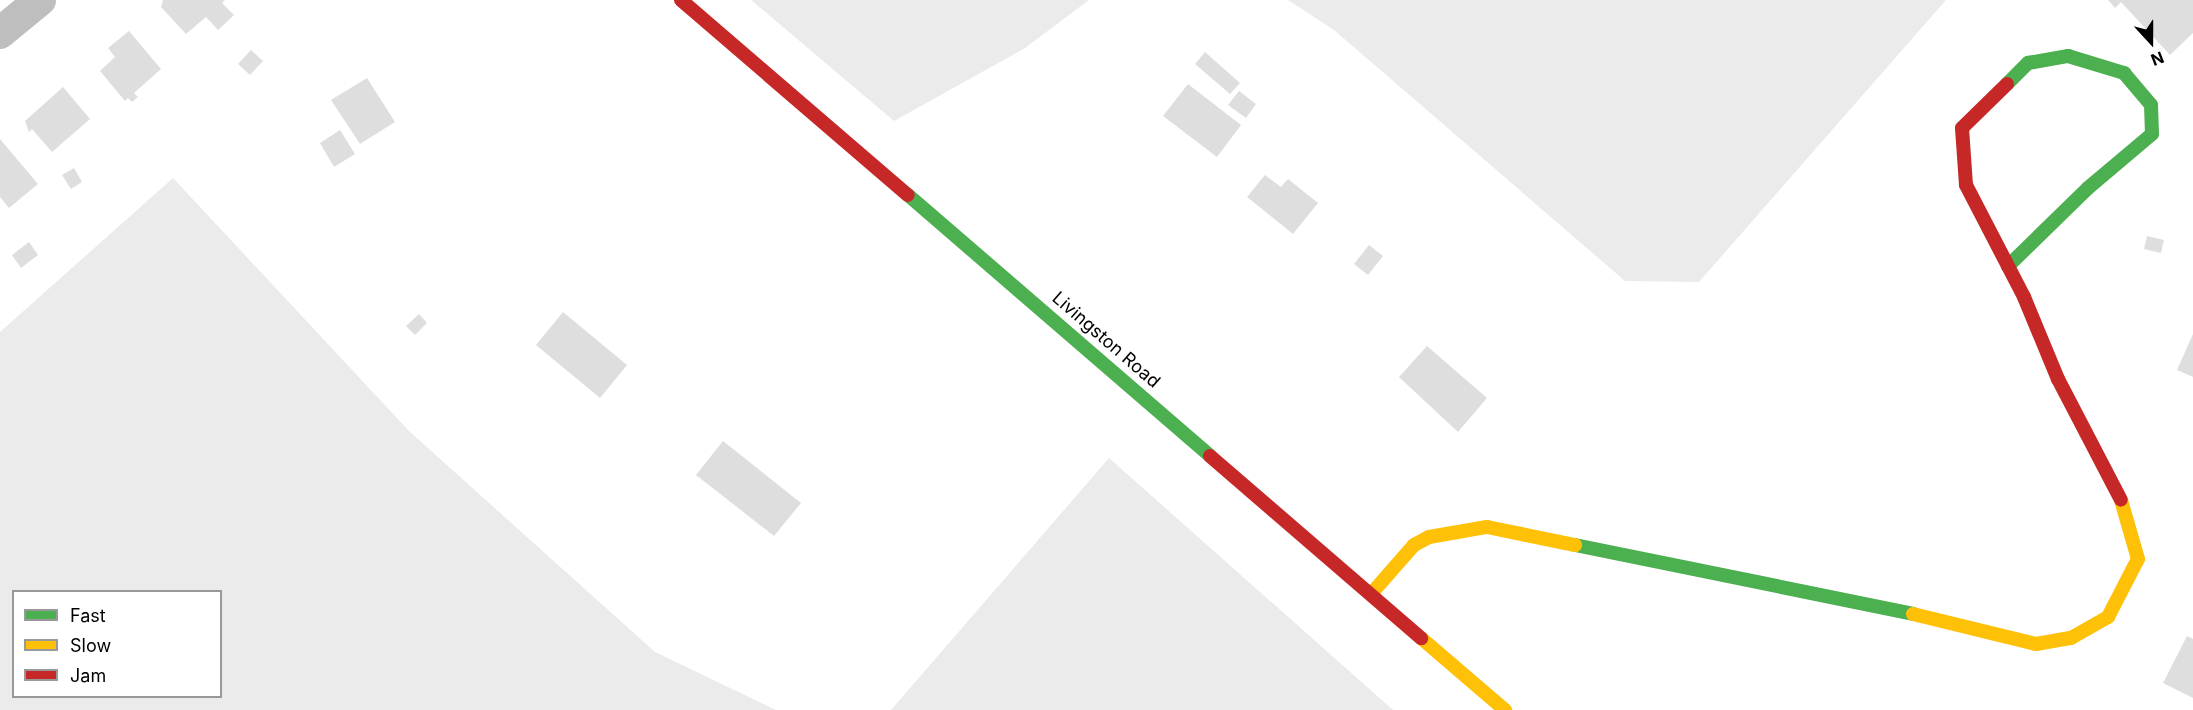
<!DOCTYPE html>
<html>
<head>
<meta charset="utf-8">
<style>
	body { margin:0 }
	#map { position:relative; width:2193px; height:710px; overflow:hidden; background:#fff; font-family:Inter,sans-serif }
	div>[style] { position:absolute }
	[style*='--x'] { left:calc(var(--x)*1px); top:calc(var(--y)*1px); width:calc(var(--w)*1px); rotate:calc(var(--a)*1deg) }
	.green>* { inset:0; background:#ebebeb }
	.building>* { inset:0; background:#dedede }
	.street>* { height:32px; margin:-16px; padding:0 16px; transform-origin:16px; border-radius:16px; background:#bebebe }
	.fast>* { height:14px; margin:-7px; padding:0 7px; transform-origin:7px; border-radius:7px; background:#4caf50 }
	.slow>* { height:14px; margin:-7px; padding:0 7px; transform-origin:7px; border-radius:7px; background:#ffc107 }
	.jam>* { height:14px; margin:-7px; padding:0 7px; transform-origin:7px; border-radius:7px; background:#c62828 }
	span { translate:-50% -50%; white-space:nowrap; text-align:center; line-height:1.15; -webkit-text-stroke:4.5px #fff; paint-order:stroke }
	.street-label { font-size:18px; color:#000 }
	.legend { position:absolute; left:12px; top:590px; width:210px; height:108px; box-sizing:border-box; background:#fff; border:2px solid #999; margin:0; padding:8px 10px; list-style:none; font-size:18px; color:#000 }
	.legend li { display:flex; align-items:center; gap:12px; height:30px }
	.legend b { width:30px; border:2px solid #999 }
	.north { position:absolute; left:2121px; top:12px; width:60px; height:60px; -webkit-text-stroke:4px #fff; paint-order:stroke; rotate:159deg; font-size:16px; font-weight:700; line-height:24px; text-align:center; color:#000 }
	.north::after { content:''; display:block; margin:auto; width:21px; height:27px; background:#000; clip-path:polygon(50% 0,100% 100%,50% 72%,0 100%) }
</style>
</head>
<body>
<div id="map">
	<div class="green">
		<div style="clip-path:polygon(751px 0,1089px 0,1025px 48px,894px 121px)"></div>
		<div style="clip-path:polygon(1288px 0,1946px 0,1699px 282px,1625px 281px,1334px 30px)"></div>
		<div style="clip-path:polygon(evenodd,173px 178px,409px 431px,655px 652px,776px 710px,0 710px,0 332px,173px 178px,14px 592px,220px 592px,220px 696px,14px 696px,14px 592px)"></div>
		<div style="clip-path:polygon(1109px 458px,1393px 710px,891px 710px)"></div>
	</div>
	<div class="building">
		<div style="clip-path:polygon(163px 0,225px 0,222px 3px,234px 15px,218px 30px,206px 17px,186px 34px,161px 7px)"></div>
		<div style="clip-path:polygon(2108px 0,2193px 0,2193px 33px,2170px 55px,2121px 2px,2115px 8px)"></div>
		<div style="clip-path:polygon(129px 31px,161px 69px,134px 93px,138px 97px,132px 102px,128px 98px,125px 101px,100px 71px,115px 57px,108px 48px)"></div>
		<div style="clip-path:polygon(251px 50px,263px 61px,250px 75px,238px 64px)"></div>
		<div style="clip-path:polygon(1205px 52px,1240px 83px,1230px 94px,1195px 64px)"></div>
		<div style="clip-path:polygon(367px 78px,395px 122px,360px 144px,331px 100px)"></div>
		<div style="clip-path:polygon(1188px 84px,1241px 125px,1217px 157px,1163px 116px)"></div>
		<div style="clip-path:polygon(63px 87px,90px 119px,52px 152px,32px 129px,29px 132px,25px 121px)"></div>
		<div style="clip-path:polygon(1239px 91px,1256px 104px,1246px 118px,1228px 105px)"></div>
		<div style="clip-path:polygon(340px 130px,355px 154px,334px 167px,320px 143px)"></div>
		<div style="clip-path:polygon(0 139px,38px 184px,9px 208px,0 197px)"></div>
		<div style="clip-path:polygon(74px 168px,82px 182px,71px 189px,62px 175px)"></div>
		<div style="clip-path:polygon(1265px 175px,1281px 187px,1288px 179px,1318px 203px,1293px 234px,1247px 197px)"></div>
		<div style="clip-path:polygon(2147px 236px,2164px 240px,2161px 253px,2144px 249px)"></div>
		<div style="clip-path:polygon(29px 242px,38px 255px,21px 268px,12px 255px)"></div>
		<div style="clip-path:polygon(1369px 245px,1383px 256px,1368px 275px,1354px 264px)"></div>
		<div style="clip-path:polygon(563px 312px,627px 365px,600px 398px,536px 345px)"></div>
		<div style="clip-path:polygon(419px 314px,427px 323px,415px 335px,406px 326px)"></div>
		<div style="clip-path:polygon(2193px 334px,2193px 377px,2177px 370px)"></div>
		<div style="clip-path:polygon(1427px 346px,1487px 398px,1458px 432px,1399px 377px)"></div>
		<div style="clip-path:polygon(723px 441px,801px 503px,774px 536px,696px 475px)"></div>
		<div style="clip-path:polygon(2187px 636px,2193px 639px,2193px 698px,2163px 683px)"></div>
	</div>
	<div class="street">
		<div style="--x:0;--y:33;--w:52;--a:-39.5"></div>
	</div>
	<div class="fast">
		<div style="--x:2007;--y:84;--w:30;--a:-45"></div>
		<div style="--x:2028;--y:63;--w:41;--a:-9.9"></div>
		<div style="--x:2068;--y:56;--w:59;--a:16.9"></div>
		<div style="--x:2124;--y:73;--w:42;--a:49.8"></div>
		<div style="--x:2151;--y:105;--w:29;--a:88"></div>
		<div style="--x:2152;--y:134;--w:84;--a:139.8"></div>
		<div style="--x:2088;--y:188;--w:112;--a:135.7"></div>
		<div style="--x:908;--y:195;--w:399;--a:40.8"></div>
		<div style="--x:1575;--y:545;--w:345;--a:11.5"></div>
	</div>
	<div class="slow">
		<div style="--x:1371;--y:594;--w:65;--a:-48.7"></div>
		<div style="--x:1414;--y:545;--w:17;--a:-28"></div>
		<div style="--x:1429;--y:537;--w:59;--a:-9.8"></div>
		<div style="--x:1487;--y:527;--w:90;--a:11.6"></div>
		<div style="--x:1913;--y:614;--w:127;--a:13.7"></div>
		<div style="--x:2036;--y:644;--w:36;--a:-10"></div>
		<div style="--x:2071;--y:638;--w:43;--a:-29.6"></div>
		<div style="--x:2108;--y:617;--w:65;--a:-62.7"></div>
		<div style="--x:2138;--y:559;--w:61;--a:-106.1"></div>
		<div style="--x:1421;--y:638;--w:111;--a:40.6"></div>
	</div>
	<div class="jam">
		<div style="--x:681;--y:0;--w:299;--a:40.7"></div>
		<div style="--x:2007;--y:84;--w:63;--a:135.6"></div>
		<div style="--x:1962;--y:128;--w:57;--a:86"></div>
		<div style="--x:1966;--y:185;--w:126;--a:62.6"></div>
		<div style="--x:2024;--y:297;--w:89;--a:67.5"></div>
		<div style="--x:2058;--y:379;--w:136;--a:62.5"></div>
		<div style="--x:1210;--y:456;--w:279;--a:40.8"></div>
	</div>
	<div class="street-label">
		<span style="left:1106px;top:340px;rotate:41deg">Livingston Road</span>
	</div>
	<ul class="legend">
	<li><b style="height:8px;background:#4caf50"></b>Fast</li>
	<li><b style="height:8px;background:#ffc107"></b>Slow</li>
	<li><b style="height:8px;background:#c62828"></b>Jam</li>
	</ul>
	<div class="north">N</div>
</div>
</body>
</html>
